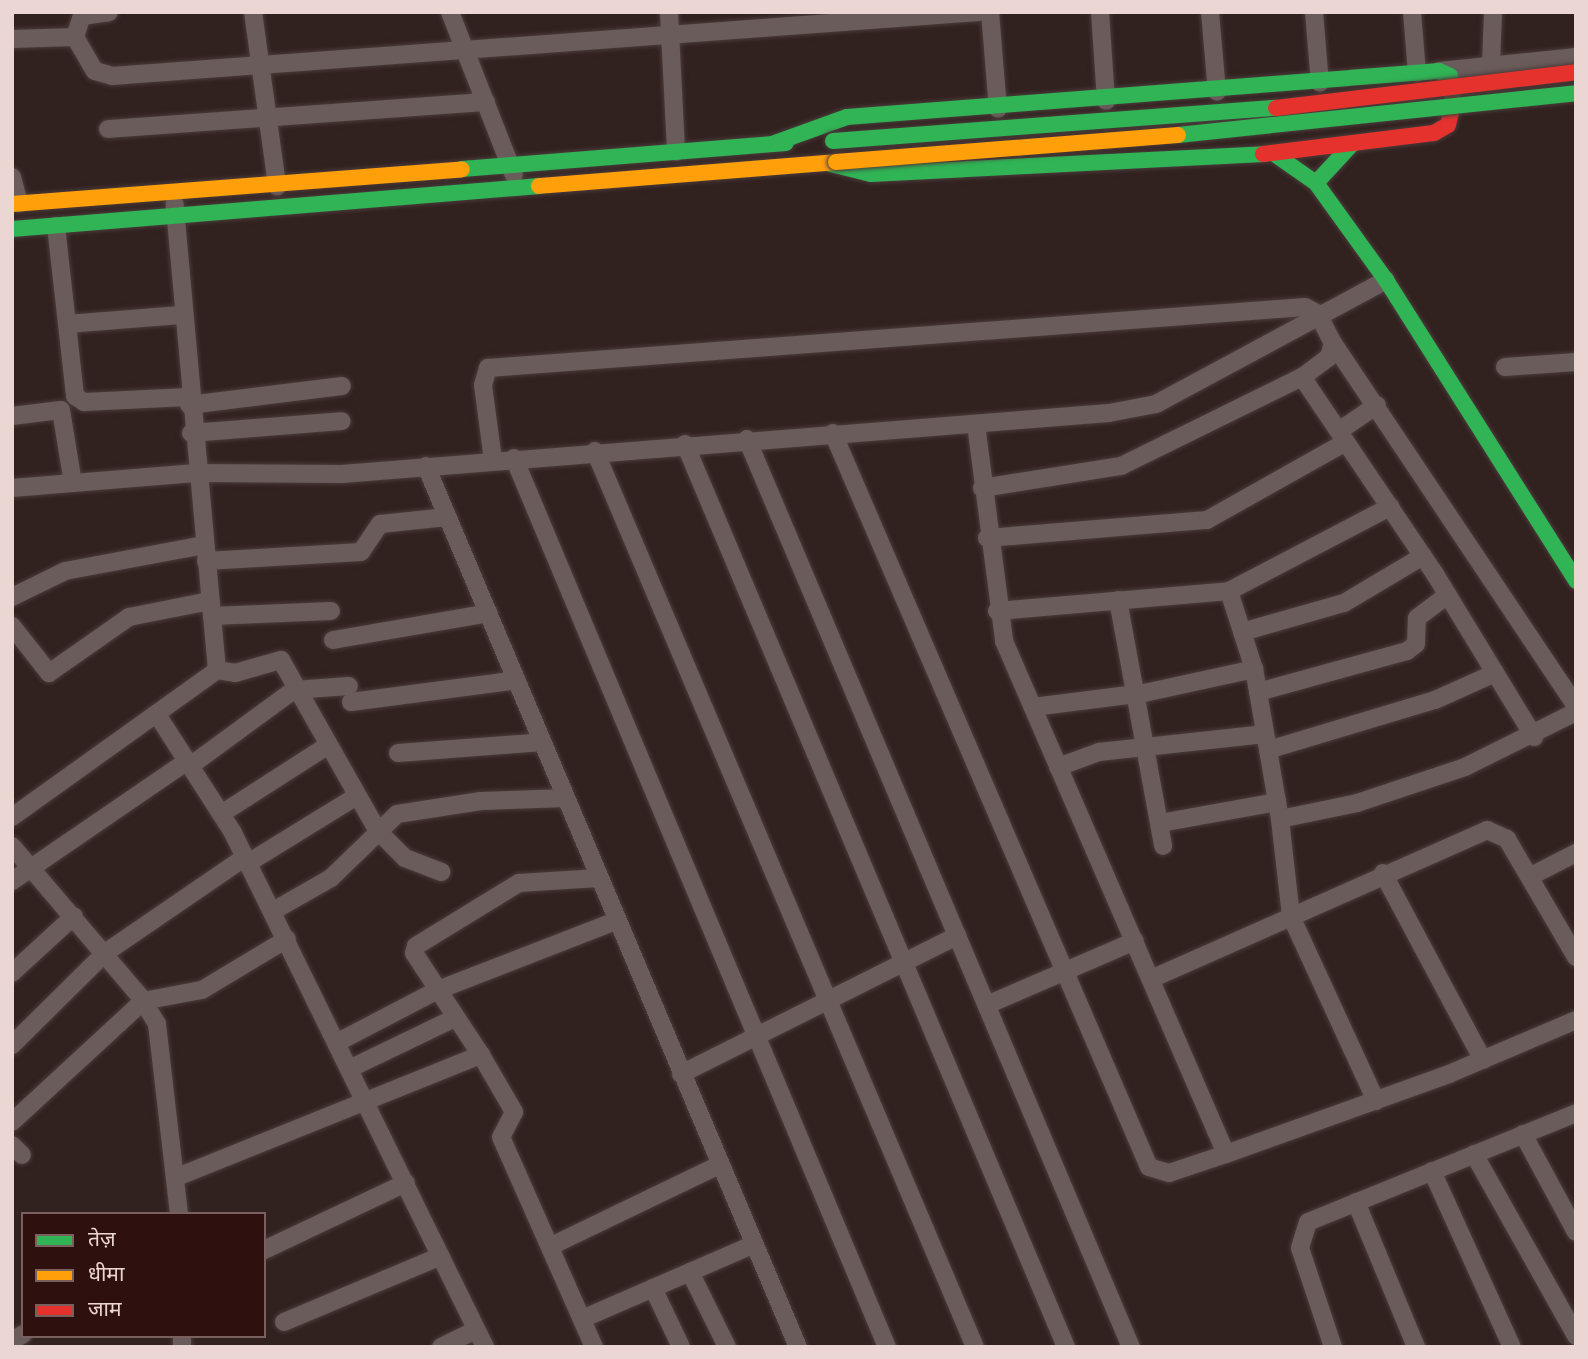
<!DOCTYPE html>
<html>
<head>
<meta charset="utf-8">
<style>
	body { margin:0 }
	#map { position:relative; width:1588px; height:1359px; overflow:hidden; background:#31211f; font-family:Karla,"Noto Sans Devanagari",sans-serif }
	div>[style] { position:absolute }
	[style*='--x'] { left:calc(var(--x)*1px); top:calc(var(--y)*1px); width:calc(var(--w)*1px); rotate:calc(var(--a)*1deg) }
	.roads { filter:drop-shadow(0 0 2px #4a3c3b) drop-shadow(0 0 2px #4a3c3b) }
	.street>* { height:18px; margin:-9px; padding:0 9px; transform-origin:9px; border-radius:9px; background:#6a5c5b }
	.fast>* { height:16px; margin:-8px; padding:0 8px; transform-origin:8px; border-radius:8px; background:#30b455 }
	.slow>* { height:16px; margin:-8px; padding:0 8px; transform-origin:8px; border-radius:8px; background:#ff9f0a }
	.jam>* { height:16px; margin:-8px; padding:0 8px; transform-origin:8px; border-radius:8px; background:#e5322d }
	.bridges { filter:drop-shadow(0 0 2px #4a3c3b) drop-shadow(0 0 2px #4a3c3b) }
	.fast-bridge>* { height:16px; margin:-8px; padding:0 8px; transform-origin:8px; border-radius:8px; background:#30b455 }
	.slow-bridge>* { height:16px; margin:-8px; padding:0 8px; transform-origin:8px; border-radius:8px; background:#ff9f0a }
	.jam-bridge>* { height:16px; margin:-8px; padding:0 8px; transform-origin:8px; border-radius:8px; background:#e5322d }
	span { translate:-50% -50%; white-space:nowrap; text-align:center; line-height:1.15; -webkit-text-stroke:5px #2e110f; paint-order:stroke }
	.frame { position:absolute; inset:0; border:14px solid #ebd6d3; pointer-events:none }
	.legend { position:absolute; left:21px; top:1212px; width:245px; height:126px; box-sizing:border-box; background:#2e110f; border:2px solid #7a605d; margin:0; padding:9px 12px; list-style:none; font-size:21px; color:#ebd6d3 }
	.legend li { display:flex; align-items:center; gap:14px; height:35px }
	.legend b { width:35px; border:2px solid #7a605d }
</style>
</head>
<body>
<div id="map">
	<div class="roads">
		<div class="street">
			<div style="--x:253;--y:12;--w:176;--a:82.1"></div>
			<div style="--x:450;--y:12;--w:175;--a:68.6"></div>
			<div style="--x:669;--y:12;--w:140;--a:87.1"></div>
			<div style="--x:990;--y:12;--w:97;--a:85.3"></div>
			<div style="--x:1100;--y:12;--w:89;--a:86.1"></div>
			<div style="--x:1210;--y:12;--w:80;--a:85"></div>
			<div style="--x:1314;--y:12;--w:71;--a:85.2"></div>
			<div style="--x:1412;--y:12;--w:61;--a:85.3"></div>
			<div style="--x:75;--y:37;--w:39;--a:60"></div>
			<div style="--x:95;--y:71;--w:18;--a:16"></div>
			<div style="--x:112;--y:76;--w:869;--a:-4.22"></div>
			<div style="--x:12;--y:39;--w:63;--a:-1.8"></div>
			<div style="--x:75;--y:37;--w:22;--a:-72"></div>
			<div style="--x:82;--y:16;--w:27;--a:-8"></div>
			<div style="--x:1491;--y:65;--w:53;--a:-87.8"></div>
			<div style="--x:1439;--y:71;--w:138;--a:-5.8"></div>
			<div style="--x:108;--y:129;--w:379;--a:-4.1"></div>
			<div style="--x:12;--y:177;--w:27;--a:75"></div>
			<div style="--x:56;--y:226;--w:171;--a:83.6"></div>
			<div style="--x:75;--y:396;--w:11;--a:34"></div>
			<div style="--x:84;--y:402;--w:104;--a:-2.8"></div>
			<div style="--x:67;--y:324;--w:114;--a:-4.5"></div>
			<div style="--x:1333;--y:343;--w:437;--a:56.2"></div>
			<div style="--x:1505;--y:367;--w:71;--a:-4"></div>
			<div style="--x:189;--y:405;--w:154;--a:-7.1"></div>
			<div style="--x:12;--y:416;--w:49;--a:-7"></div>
			<div style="--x:61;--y:410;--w:74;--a:80.7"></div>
			<div style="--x:976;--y:424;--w:219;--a:82.6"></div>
			<div style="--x:1004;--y:641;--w:559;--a:66.6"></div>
			<div style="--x:1339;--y:431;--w:46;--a:-34.4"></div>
			<div style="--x:191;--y:433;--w:151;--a:-4.5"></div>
			<div style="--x:833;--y:433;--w:799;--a:66.71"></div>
			<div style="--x:1149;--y:1167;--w:21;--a:17"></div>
			<div style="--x:1169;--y:1173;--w:60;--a:-18.4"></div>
			<div style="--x:1226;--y:1154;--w:237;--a:-19.7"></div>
			<div style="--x:1449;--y:1074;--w:138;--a:-23"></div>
			<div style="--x:747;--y:439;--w:986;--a:67.08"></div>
			<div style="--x:685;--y:444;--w:980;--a:67.12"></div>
			<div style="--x:595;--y:451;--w:973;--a:67.02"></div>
			<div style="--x:514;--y:458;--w:964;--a:67.24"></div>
			<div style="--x:493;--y:460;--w:76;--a:-97.6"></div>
			<div style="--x:483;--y:385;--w:18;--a:-74"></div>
			<div style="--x:488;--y:368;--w:819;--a:-4.27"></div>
			<div style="--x:1305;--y:307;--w:15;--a:28"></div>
			<div style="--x:1318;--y:314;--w:33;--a:63"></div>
			<div style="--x:1333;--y:343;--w:15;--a:106"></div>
			<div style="--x:1329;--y:357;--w:34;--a:143"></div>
			<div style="--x:1302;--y:377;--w:238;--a:56"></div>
			<div style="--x:1435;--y:574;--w:191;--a:58.7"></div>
			<div style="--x:426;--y:466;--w:956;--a:67.11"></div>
			<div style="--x:12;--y:488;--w:184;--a:-4.7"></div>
			<div style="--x:195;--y:473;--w:147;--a:0.4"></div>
			<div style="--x:342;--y:474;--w:769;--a:-4.55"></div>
			<div style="--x:1109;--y:413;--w:48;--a:-10.8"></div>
			<div style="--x:1156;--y:404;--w:261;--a:-28.3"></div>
			<div style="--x:982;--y:488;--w:141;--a:-9"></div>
			<div style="--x:1121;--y:466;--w:202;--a:-26.2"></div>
			<div style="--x:987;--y:538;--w:221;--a:-4.7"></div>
			<div style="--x:1207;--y:520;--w:159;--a:-29.3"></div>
			<div style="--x:206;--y:561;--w:155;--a:-3.3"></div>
			<div style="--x:361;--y:552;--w:34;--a:-56"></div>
			<div style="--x:380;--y:524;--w:68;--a:-5.9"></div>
			<div style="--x:12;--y:597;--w:59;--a:-26.1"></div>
			<div style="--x:65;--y:571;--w:141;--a:-10.6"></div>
			<div style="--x:1118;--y:600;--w:250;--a:79.6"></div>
			<div style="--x:997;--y:611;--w:233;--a:-4.9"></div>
			<div style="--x:212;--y:616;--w:119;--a:-2.4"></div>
			<div style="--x:12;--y:626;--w:60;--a:51.8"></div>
			<div style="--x:49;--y:673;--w:98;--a:-35"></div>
			<div style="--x:129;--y:617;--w:83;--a:-11.2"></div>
			<div style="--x:1242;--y:632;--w:106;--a:-15.9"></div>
			<div style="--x:1344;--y:603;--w:92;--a:-30.7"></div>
			<div style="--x:333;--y:640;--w:158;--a:-9.8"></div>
			<div style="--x:217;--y:670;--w:18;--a:9"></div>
			<div style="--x:235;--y:673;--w:48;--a:-15.8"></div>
			<div style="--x:281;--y:660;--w:195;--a:60.5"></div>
			<div style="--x:377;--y:830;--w:40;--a:45"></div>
			<div style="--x:405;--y:858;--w:39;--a:21"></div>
			<div style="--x:1258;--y:692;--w:155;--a:-15.4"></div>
			<div style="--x:1407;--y:651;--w:11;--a:-38"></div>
			<div style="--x:1416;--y:644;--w:26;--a:-88"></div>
			<div style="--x:1417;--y:618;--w:38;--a:-37"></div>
			<div style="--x:351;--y:702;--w:167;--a:-7.5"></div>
			<div style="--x:1033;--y:707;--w:112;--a:-7.2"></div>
			<div style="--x:1144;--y:693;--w:113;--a:-12.3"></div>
			<div style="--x:158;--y:716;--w:139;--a:57.3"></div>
			<div style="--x:233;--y:833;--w:572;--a:63.88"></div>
			<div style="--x:1268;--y:750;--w:174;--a:-16.7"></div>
			<div style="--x:1435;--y:700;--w:66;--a:-24.2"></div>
			<div style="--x:398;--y:753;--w:145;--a:-4.3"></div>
			<div style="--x:190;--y:766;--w:129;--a:-36.2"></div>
			<div style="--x:294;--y:690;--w:55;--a:-4.2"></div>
			<div style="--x:1058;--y:767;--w:44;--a:-20.1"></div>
			<div style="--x:1099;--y:752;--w:167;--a:-6.2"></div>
			<div style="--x:221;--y:814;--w:126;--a:-32.7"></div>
			<div style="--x:12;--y:817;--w:252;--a:-35.6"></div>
			<div style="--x:217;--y:670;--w:468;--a:-95.2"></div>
			<div style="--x:1280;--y:819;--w:152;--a:-99.8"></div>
			<div style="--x:1254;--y:669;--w:82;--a:-107.8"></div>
			<div style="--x:1229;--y:591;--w:182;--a:-27.6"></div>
			<div style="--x:1160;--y:823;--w:119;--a:-10.2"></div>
			<div style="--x:12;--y:846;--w:196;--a:49.6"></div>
			<div style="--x:139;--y:995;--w:34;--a:58"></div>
			<div style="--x:157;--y:1024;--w:191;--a:83.4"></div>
			<div style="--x:248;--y:863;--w:128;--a:-31.6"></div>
			<div style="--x:1383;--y:873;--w:212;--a:61.9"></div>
			<div style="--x:1531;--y:876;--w:51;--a:-27.1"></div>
			<div style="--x:12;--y:881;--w:212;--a:-34.4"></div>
			<div style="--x:273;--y:911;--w:67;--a:-29.6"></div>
			<div style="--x:331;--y:878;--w:92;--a:-44.1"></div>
			<div style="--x:397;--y:814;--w:85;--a:-8.8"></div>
			<div style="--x:481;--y:801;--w:85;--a:-2"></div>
			<div style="--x:12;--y:973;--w:84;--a:-42.6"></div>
			<div style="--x:1151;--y:979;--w:368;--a:-23.9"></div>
			<div style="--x:1487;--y:830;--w:22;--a:24"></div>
			<div style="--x:1507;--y:839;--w:137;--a:59.7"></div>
			<div style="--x:987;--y:1005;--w:161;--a:-23.4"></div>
			<div style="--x:338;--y:1042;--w:113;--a:-27.5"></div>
			<div style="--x:438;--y:990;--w:191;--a:-21.2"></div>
			<div style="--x:12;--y:1045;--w:131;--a:-44.7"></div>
			<div style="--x:105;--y:953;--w:170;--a:-34.4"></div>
			<div style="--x:481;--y:1055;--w:122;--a:-123.3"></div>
			<div style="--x:414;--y:953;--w:7;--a:-74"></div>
			<div style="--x:416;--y:946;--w:121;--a:-31.5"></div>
			<div style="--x:519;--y:883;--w:79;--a:-3.6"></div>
			<div style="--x:351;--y:1068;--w:115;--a:-25.7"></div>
			<div style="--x:681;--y:1074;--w:309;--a:-26.6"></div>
			<div style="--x:1376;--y:1101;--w:204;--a:-114.7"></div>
			<div style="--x:1291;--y:916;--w:98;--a:-96.5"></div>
			<div style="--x:1280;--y:819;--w:79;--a:-11.7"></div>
			<div style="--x:1357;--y:803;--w:114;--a:-18.4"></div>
			<div style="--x:1465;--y:767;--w:124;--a:-26.4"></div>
			<div style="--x:12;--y:1122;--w:178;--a:-42.7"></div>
			<div style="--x:143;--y:1001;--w:60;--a:-10.6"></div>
			<div style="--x:202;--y:990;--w:99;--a:-31"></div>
			<div style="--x:1523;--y:1134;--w:111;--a:61.6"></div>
			<div style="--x:12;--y:1145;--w:14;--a:45"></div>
			<div style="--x:1474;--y:1154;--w:209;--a:60.7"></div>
			<div style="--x:1432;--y:1171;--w:193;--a:65.6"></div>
			<div style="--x:177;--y:1177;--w:328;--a:-21.9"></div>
			<div style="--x:481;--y:1055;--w:66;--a:59.9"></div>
			<div style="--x:514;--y:1112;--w:28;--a:117"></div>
			<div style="--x:501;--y:1137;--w:230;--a:66.1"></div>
			<div style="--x:1356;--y:1202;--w:157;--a:67.5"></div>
			<div style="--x:551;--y:1246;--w:187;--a:-25.7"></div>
			<div style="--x:264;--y:1250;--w:157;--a:-25.3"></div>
			<div style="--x:690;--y:1272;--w:84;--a:63.7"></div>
			<div style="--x:653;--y:1288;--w:65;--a:64.6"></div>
			<div style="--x:582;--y:1319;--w:185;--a:-23.5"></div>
			<div style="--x:284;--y:1322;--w:170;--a:-22.8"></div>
			<div style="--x:182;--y:1336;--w:11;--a:90"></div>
			<div style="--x:12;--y:1341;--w:13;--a:-32"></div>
			<div style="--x:441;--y:1347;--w:39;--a:-26"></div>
			<div style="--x:1333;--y:1347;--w:104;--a:-108.4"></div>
			<div style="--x:1300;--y:1248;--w:27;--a:-73"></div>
			<div style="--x:1308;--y:1222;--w:289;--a:-22.1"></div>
		</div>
		<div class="fast">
			<div style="--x:772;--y:144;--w:80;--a:-19.8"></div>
			<div style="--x:847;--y:117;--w:594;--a:-4.44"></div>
			<div style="--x:1439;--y:71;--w:12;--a:24"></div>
			<div style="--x:1450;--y:76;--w:28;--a:84"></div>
			<div style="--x:1273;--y:153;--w:52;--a:34.9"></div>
			<div style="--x:1316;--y:183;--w:120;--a:54.2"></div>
			<div style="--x:1386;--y:280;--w:356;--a:57.7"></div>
			<div style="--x:827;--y:163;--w:45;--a:14"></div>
			<div style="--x:871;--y:174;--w:393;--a:-2.9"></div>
			<div style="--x:462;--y:169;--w:325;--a:-4.6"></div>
			<div style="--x:1316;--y:183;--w:53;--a:-47.3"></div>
			<div style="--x:12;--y:229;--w:529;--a:-4.66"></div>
		</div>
		<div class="slow">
			<div style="--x:539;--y:186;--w:298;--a:-4.6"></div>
			<div style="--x:12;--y:204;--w:451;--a:-4.4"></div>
		</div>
		<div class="jam">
			<div style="--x:1263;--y:154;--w:172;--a:-7"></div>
			<div style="--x:1434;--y:133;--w:16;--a:-30"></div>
			<div style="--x:1448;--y:125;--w:22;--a:-77"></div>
		</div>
	</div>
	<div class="bridges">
		<div class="fast-bridge">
			<div style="--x:1178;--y:135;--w:400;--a:-6"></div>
			<div style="--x:833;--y:141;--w:444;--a:-4.3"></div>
		</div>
		<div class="slow-bridge">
			<div style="--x:836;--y:162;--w:343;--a:-4.5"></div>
		</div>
		<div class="jam-bridge">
			<div style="--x:1276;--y:108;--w:302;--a:-6.8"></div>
		</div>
	</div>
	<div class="frame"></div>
	<ul class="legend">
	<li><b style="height:9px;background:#30b455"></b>तेज़</li>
	<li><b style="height:9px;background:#ff9f0a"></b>धीमा</li>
	<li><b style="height:9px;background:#e5322d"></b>जाम</li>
	</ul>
</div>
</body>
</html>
